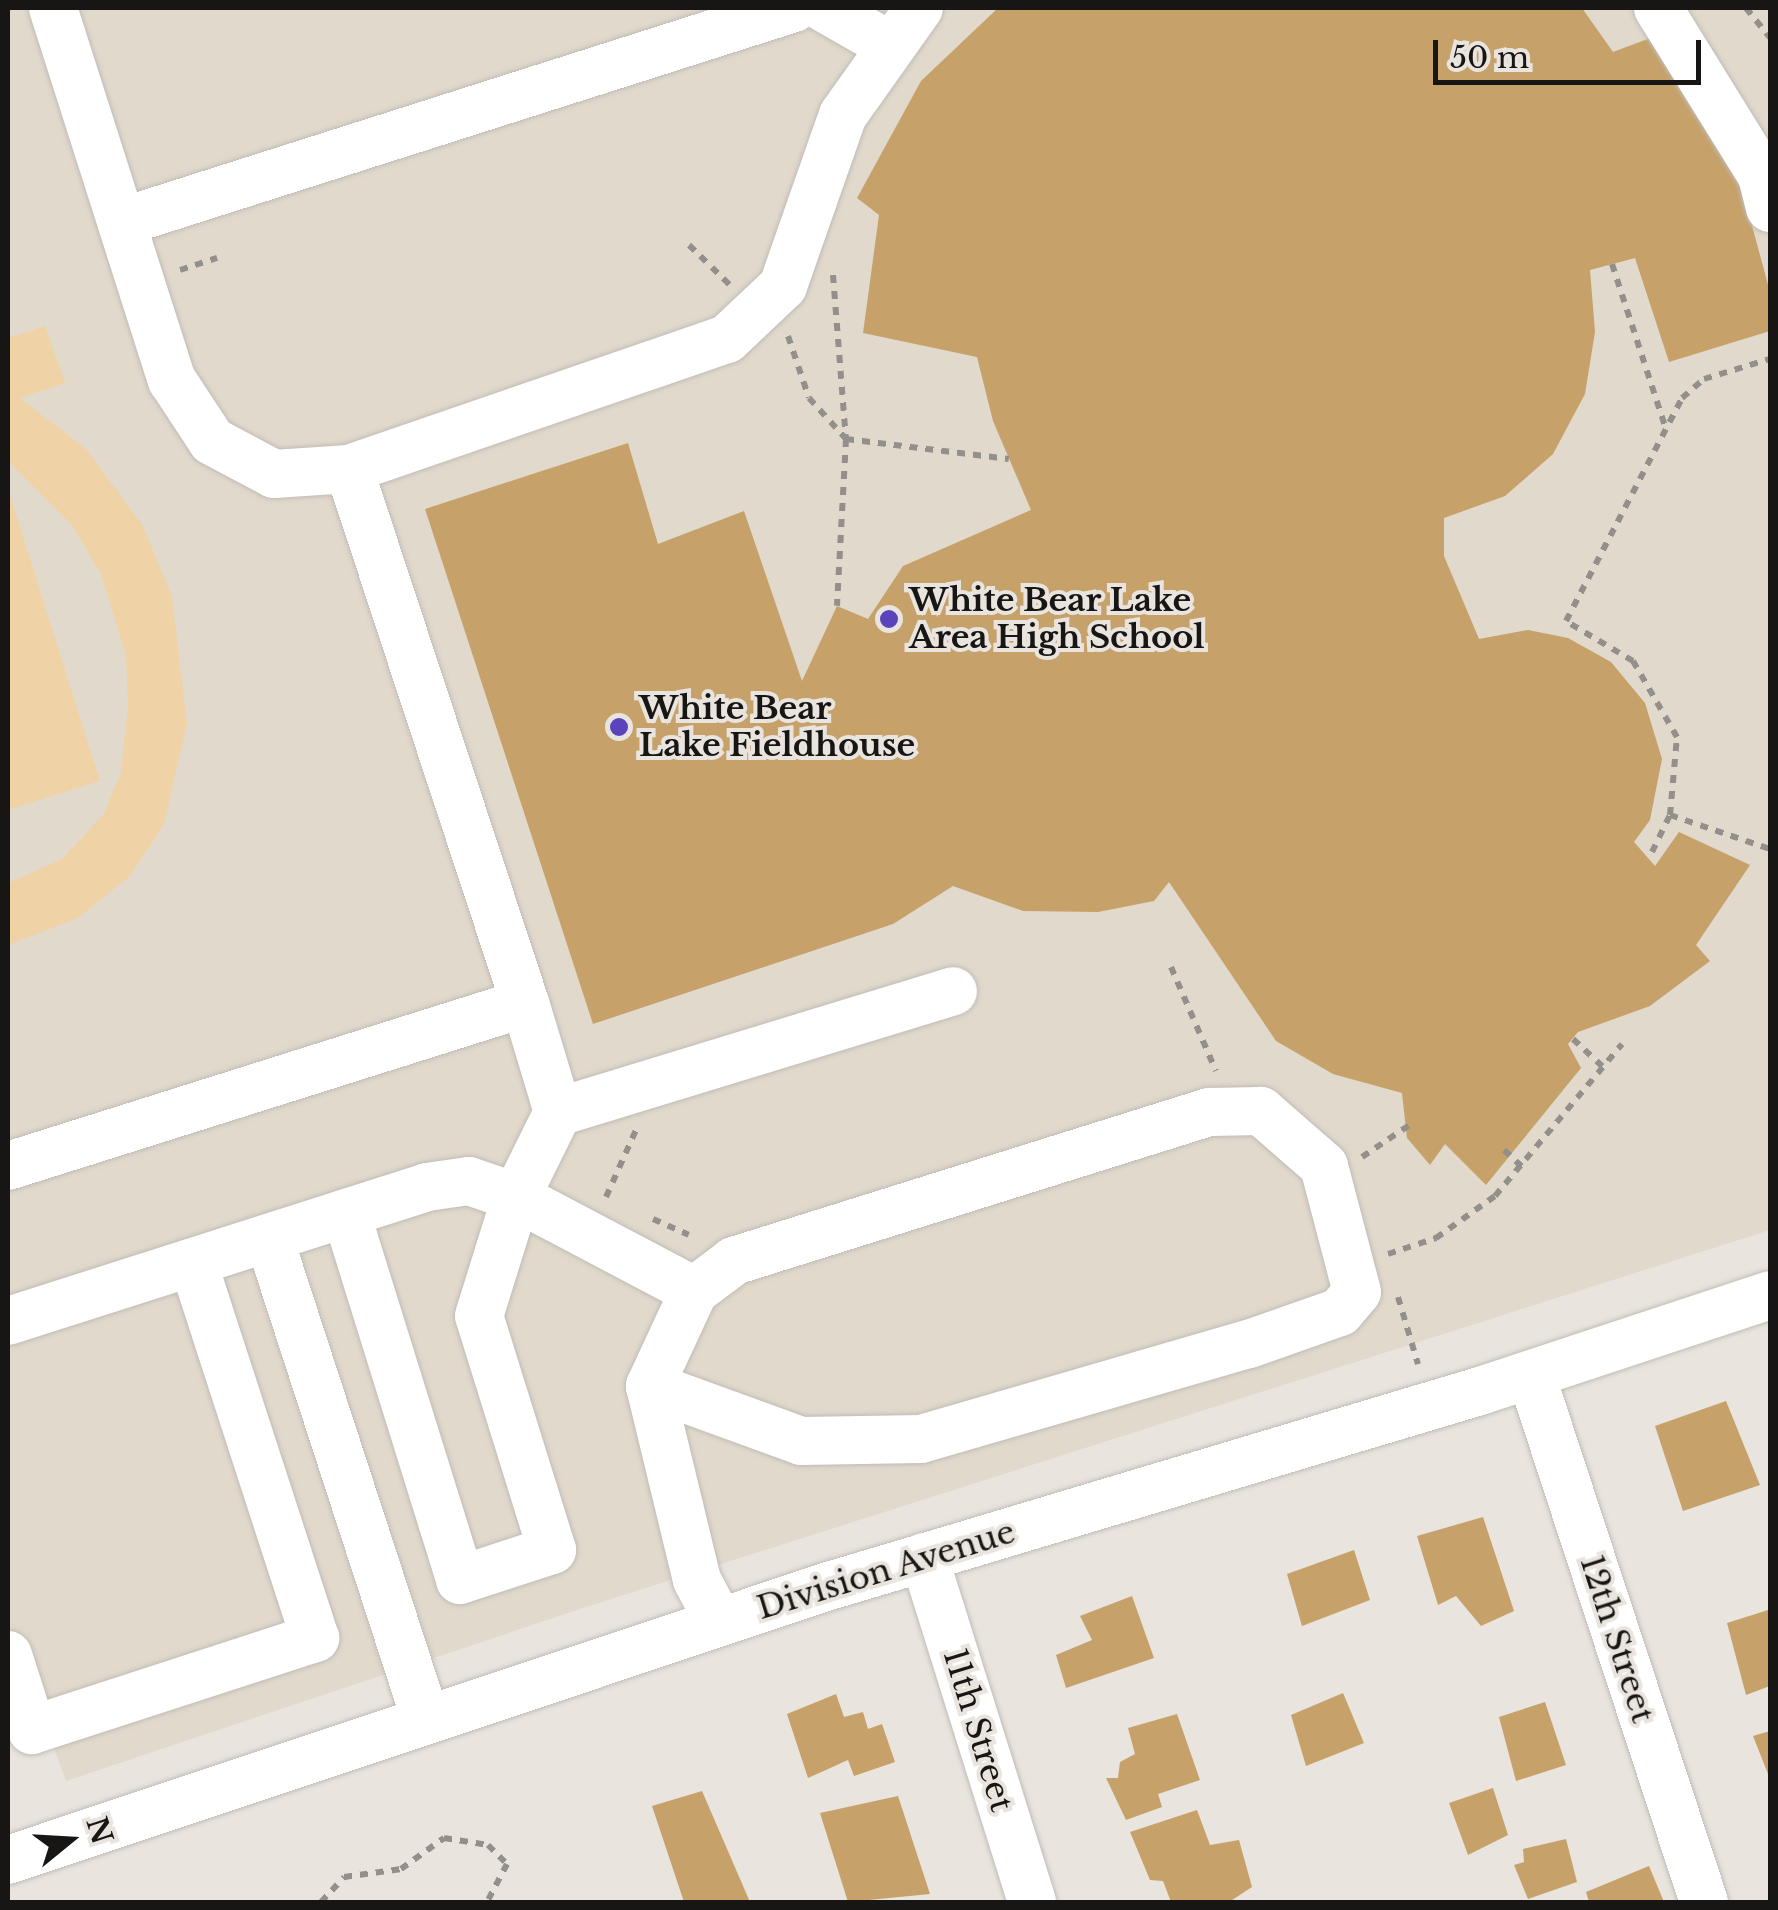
<!DOCTYPE html>
<html>
<head>
<meta charset="utf-8">
<style>
	body { margin:0 }
	#map { position:relative; width:1778px; height:1910px; overflow:hidden; background:#e9e4de; font-family:"Libre Baskerville",serif }
	div>[style] { position:absolute }
	[style*='--x'] { left:calc(var(--x)*1px); top:calc(var(--y)*1px); width:calc(var(--w)*1px); rotate:calc(var(--a)*1deg) }
	.built>* { inset:0; background:#e1d9cc }
	.green>* { inset:0; background:#f0d2a7 }
	.building>* { inset:0; background:#c6a169 }
	.path>* { height:6px; margin-top:-3px; transform-origin:0; background:repeating-linear-gradient(90deg,#93908b 0 8px,transparent 0 16px) }
	.roads { filter:drop-shadow(0 0 2px #c0bcb6) drop-shadow(0 0 2px #c0bcb6) }
	.minor>* { height:48px; margin:-24px; padding:0 24px; transform-origin:24px; border-radius:24px; background:#fff }
	.dots>* { width:28px; height:28px; translate:-50% -50%; box-sizing:border-box; border:5px solid #e9e4de; border-radius:50% }
	span { translate:-50% -50%; white-space:nowrap; text-align:center; line-height:1.15; -webkit-text-stroke:8px #e9e4de; paint-order:stroke }
	.poi-label { font-size:32px; color:#171614; font-weight:700 }
	.left { translate:0 -50%; text-align:left }
	.street-label { font-size:32px; color:#171614 }
	.frame { position:absolute; inset:0; border:10px solid #171614; pointer-events:none }
	.north { position:absolute; left:20px; top:1790px; width:100px; height:100px; -webkit-text-stroke:8px #e9e4de; paint-order:stroke; rotate:72deg; font-size:28px; font-weight:700; line-height:40px; text-align:center; color:#171614 }
	.north::after { content:''; display:block; margin:auto; width:35px; height:45px; background:#171614; clip-path:polygon(50% 0,100% 100%,50% 72%,0 100%) }
	.scale { position:absolute; left:1433px; top:40px; width:268px; height:45px; box-sizing:border-box; border:5px solid #171614; border-top:0; padding-left:12px; font-size:30px; line-height:35px; white-space:nowrap; color:#171614; -webkit-text-stroke:8px #e9e4de; paint-order:stroke }
</style>
</head>
<body>
<div id="map">
	<div class="built">
		<div style="clip-path:polygon(8px 8px,1770px 8px,1770px 1230px,583px 1608px,66px 1781px,8px 1623px)"></div>
	</div>
	<div class="green">
		<div style="clip-path:polygon(45px 326px,65px 383px,20px 398px,86px 449px,143px 526px,172px 597px,187px 723px,164px 824px,130px 876px,78px 918px,8px 945px,8px 883px,62px 859px,104px 814px,121px 772px,128px 705px,126px 656px,101px 574px,72px 525px,8px 461px,8px 338px)"></div>
		<div style="clip-path:polygon(8px 489px,100px 781px,8px 810px)"></div>
	</div>
	<div class="building">
		<div style="clip-path:polygon(998px 8px,1582px 8px,1613px 52px,1653px 37px,1741px 185px,1770px 292px,1770px 331px,1669px 362px,1635px 258px,1590px 270px,1595px 332px,1585px 394px,1553px 454px,1505px 496px,1444px 518px,1444px 556px,1479px 639px,1528px 630px,1568px 638px,1611px 662px,1645px 703px,1662px 759px,1650px 820px,1634px 842px,1655px 866px,1679px 832px,1750px 865px,1696px 945px,1710px 961px,1650px 1006px,1578px 1032px,1568px 1044px,1581px 1068px,1486px 1185px,1445px 1144px,1430px 1165px,1407px 1138px,1402px 1093px,1333px 1074px,1276px 1041px,1169px 882px,1154px 901px,1098px 912px,1023px 911px,953px 886px,893px 924px,593px 1024px,425px 509px,628px 443px,658px 544px,744px 511px,802px 681px,837px 606px,868px 619px,903px 566px,1031px 510px,993px 421px,977px 357px,863px 333px,879px 215px,857px 198px,921px 81px)"></div>
		<div style="clip-path:polygon(1726px 1401px,1760px 1485px,1683px 1511px,1655px 1426px)"></div>
		<div style="clip-path:polygon(1483px 1517px,1514px 1611px,1481px 1626px,1456px 1596px,1438px 1605px,1417px 1536px)"></div>
		<div style="clip-path:polygon(1354px 1550px,1370px 1600px,1302px 1626px,1287px 1574px)"></div>
		<div style="clip-path:polygon(1132px 1596px,1154px 1658px,1066px 1688px,1056px 1655px,1092px 1640px,1080px 1616px)"></div>
		<div style="clip-path:polygon(1768px 1610px,1770px 1686px,1746px 1695px,1727px 1623px)"></div>
		<div style="clip-path:polygon(1343px 1693px,1364px 1743px,1306px 1766px,1291px 1715px)"></div>
		<div style="clip-path:polygon(836px 1694px,844px 1717px,863px 1712px,868px 1729px,882px 1724px,895px 1762px,854px 1776px,848px 1760px,808px 1778px,787px 1714px)"></div>
		<div style="clip-path:polygon(1545px 1702px,1566px 1765px,1516px 1781px,1499px 1717px)"></div>
		<div style="clip-path:polygon(1177px 1714px,1200px 1780px,1158px 1794px,1162px 1807px,1126px 1820px,1106px 1778px,1118px 1778px,1120px 1762px,1135px 1754px,1128px 1728px)"></div>
		<div style="clip-path:polygon(1770px 1731px,1770px 1779px,1753px 1736px)"></div>
		<div style="clip-path:polygon(1493px 1788px,1508px 1835px,1468px 1855px,1449px 1803px)"></div>
		<div style="clip-path:polygon(702px 1791px,750px 1902px,684px 1902px,652px 1806px)"></div>
		<div style="clip-path:polygon(898px 1796px,930px 1894px,848px 1902px,820px 1813px)"></div>
		<div style="clip-path:polygon(1197px 1810px,1210px 1845px,1239px 1840px,1252px 1887px,1229px 1902px,1171px 1902px,1163px 1881px,1150px 1880px,1130px 1832px)"></div>
		<div style="clip-path:polygon(1566px 1839px,1577px 1882px,1528px 1899px,1514px 1865px,1524px 1862px,1523px 1849px)"></div>
		<div style="clip-path:polygon(1649px 1866px,1664px 1902px,1589px 1902px,1586px 1892px)"></div>
	</div>
	<div class="path">
		<div style="--x:1746;--y:8;--w:38;--a:51"></div>
		<div style="--x:689;--y:245;--w:57;--a:44.3"></div>
		<div style="--x:1612;--y:264;--w:170;--a:71.9"></div>
		<div style="--x:180;--y:270;--w:39;--a:-18"></div>
		<div style="--x:833;--y:275;--w:165;--a:85.5"></div>
		<div style="--x:846;--y:439;--w:164;--a:7"></div>
		<div style="--x:788;--y:336;--w:65;--a:71.3"></div>
		<div style="--x:809;--y:398;--w:55;--a:47.9"></div>
		<div style="--x:846;--y:439;--w:167;--a:93.1"></div>
		<div style="--x:1670;--y:815;--w:106;--a:18.8"></div>
		<div style="--x:1652;--y:852;--w:41;--a:-64.1"></div>
		<div style="--x:1670;--y:815;--w:78;--a:-84.9"></div>
		<div style="--x:1677;--y:737;--w:88;--a:-120.1"></div>
		<div style="--x:1633;--y:661;--w:78;--a:-149.2"></div>
		<div style="--x:1566;--y:621;--w:251;--a:-62.5"></div>
		<div style="--x:1682;--y:398;--w:29;--a:-41"></div>
		<div style="--x:1704;--y:379;--w:69;--a:-16.9"></div>
		<div style="--x:1171;--y:967;--w:113;--a:66.6"></div>
		<div style="--x:1573;--y:1039;--w:40;--a:43"></div>
		<div style="--x:1504;--y:1150;--w:25;--a:43"></div>
		<div style="--x:1362;--y:1157;--w:59;--a:-34"></div>
		<div style="--x:606;--y:1197;--w:73;--a:-65.9"></div>
		<div style="--x:653;--y:1219;--w:39;--a:24"></div>
		<div style="--x:1388;--y:1254;--w:51;--a:-18.4"></div>
		<div style="--x:1436;--y:1238;--w:72;--a:-35.4"></div>
		<div style="--x:1495;--y:1196;--w:198;--a:-50.1"></div>
		<div style="--x:1398;--y:1297;--w:70;--a:73.4"></div>
		<div style="--x:321;--y:1902;--w:34;--a:-47"></div>
		<div style="--x:344;--y:1877;--w:58;--a:-8"></div>
		<div style="--x:401;--y:1869;--w:53;--a:-35.8"></div>
		<div style="--x:444;--y:1838;--w:45;--a:9"></div>
		<div style="--x:488;--y:1845;--w:27;--a:45"></div>
		<div style="--x:507;--y:1864;--w:43;--a:117.8"></div>
	</div>
	<div class="roads">
		<div class="minor">
			<div style="--x:53;--y:8;--w:391;--a:72.3"></div>
			<div style="--x:172;--y:380;--w:73;--a:56.7"></div>
			<div style="--x:212;--y:441;--w:70;--a:28"></div>
			<div style="--x:274;--y:474;--w:75;--a:-3.8"></div>
			<div style="--x:349;--y:469;--w:400;--a:-19"></div>
			<div style="--x:727;--y:339;--w:77;--a:-43.4"></div>
			<div style="--x:783;--y:286;--w:181;--a:-70.7"></div>
			<div style="--x:843;--y:115;--w:131;--a:-54.6"></div>
			<div style="--x:824;--y:8;--w:75;--a:29.6"></div>
			<div style="--x:1658;--y:8;--w:198;--a:58.2"></div>
			<div style="--x:1762;--y:176;--w:33;--a:76"></div>
			<div style="--x:122;--y:222;--w:705;--a:-17.66"></div>
			<div style="--x:558;--y:1112;--w:413;--a:-17"></div>
			<div style="--x:8;--y:1166;--w:542;--a:-17.5"></div>
			<div style="--x:525;--y:1003;--w:562;--a:-108.24"></div>
			<div style="--x:346;--y:1213;--w:384;--a:72.7"></div>
			<div style="--x:460;--y:1580;--w:97;--a:-18.1"></div>
			<div style="--x:552;--y:1550;--w:245;--a:-107.3"></div>
			<div style="--x:479;--y:1316;--w:125;--a:-72.7"></div>
			<div style="--x:516;--y:1197;--w:95;--a:-63.7"></div>
			<div style="--x:558;--y:1112;--w:114;--a:-106.8"></div>
			<div style="--x:269;--y:1238;--w:507;--a:71.96"></div>
			<div style="--x:8;--y:1321;--w:440;--a:-17.7"></div>
			<div style="--x:427;--y:1187;--w:42;--a:-8.1"></div>
			<div style="--x:469;--y:1181;--w:50;--a:18.8"></div>
			<div style="--x:516;--y:1197;--w:201;--a:27.8"></div>
			<div style="--x:1531;--y:1375;--w:555;--a:71.83"></div>
			<div style="--x:650;--y:1386;--w:161;--a:20"></div>
			<div style="--x:801;--y:1441;--w:120;--a:-1"></div>
			<div style="--x:921;--y:1439;--w:341;--a:-16.2"></div>
			<div style="--x:1249;--y:1344;--w:96;--a:-19.4"></div>
			<div style="--x:1340;--y:1312;--w:26;--a:-50"></div>
			<div style="--x:1357;--y:1292;--w:130;--a:-104.7"></div>
			<div style="--x:1324;--y:1166;--w:84;--a:-138.9"></div>
			<div style="--x:1261;--y:1111;--w:52;--a:178.9"></div>
			<div style="--x:1209;--y:1112;--w:498;--a:162.6"></div>
			<div style="--x:734;--y:1261;--w:50;--a:143.1"></div>
			<div style="--x:694;--y:1291;--w:105;--a:114.9"></div>
			<div style="--x:650;--y:1386;--w:200;--a:76.4"></div>
			<div style="--x:697;--y:1580;--w:47;--a:62.4"></div>
			<div style="--x:924;--y:1557;--w:362;--a:72.6"></div>
			<div style="--x:8;--y:1655;--w:79;--a:72.3"></div>
			<div style="--x:32;--y:1730;--w:298;--a:-18"></div>
			<div style="--x:315;--y:1638;--w:395;--a:-108"></div>
			<div style="--x:8;--y:1860;--w:866;--a:-18.46"></div>
			<div style="--x:829;--y:1586;--w:680;--a:-16.68"></div>
			<div style="--x:1480;--y:1391;--w:305;--a:-18.3"></div>
		</div>
	</div>
	<div class="dots">
		<div style="left:889px;top:619px;background:#5b43bb"></div>
		<div style="left:619px;top:727px;background:#5b43bb"></div>
	</div>
	<div class="poi-label">
		<span class="left" style="left:909px;top:619px">White Bear Lake<br>Area High School</span>
		<span class="left" style="left:639px;top:727px">White Bear<br>Lake Fieldhouse</span>
	</div>
	<div class="street-label">
		<span style="left:886px;top:1570px;rotate:-17deg">Division Avenue</span>
		<span style="left:1617px;top:1639px;rotate:72deg">12th Street</span>
		<span style="left:978px;top:1730px;rotate:73deg">11th Street</span>
	</div>
	<div class="frame"></div>
	<div class="north">N</div>
	<div class="scale">50 m</div>
</div>
</body>
</html>
